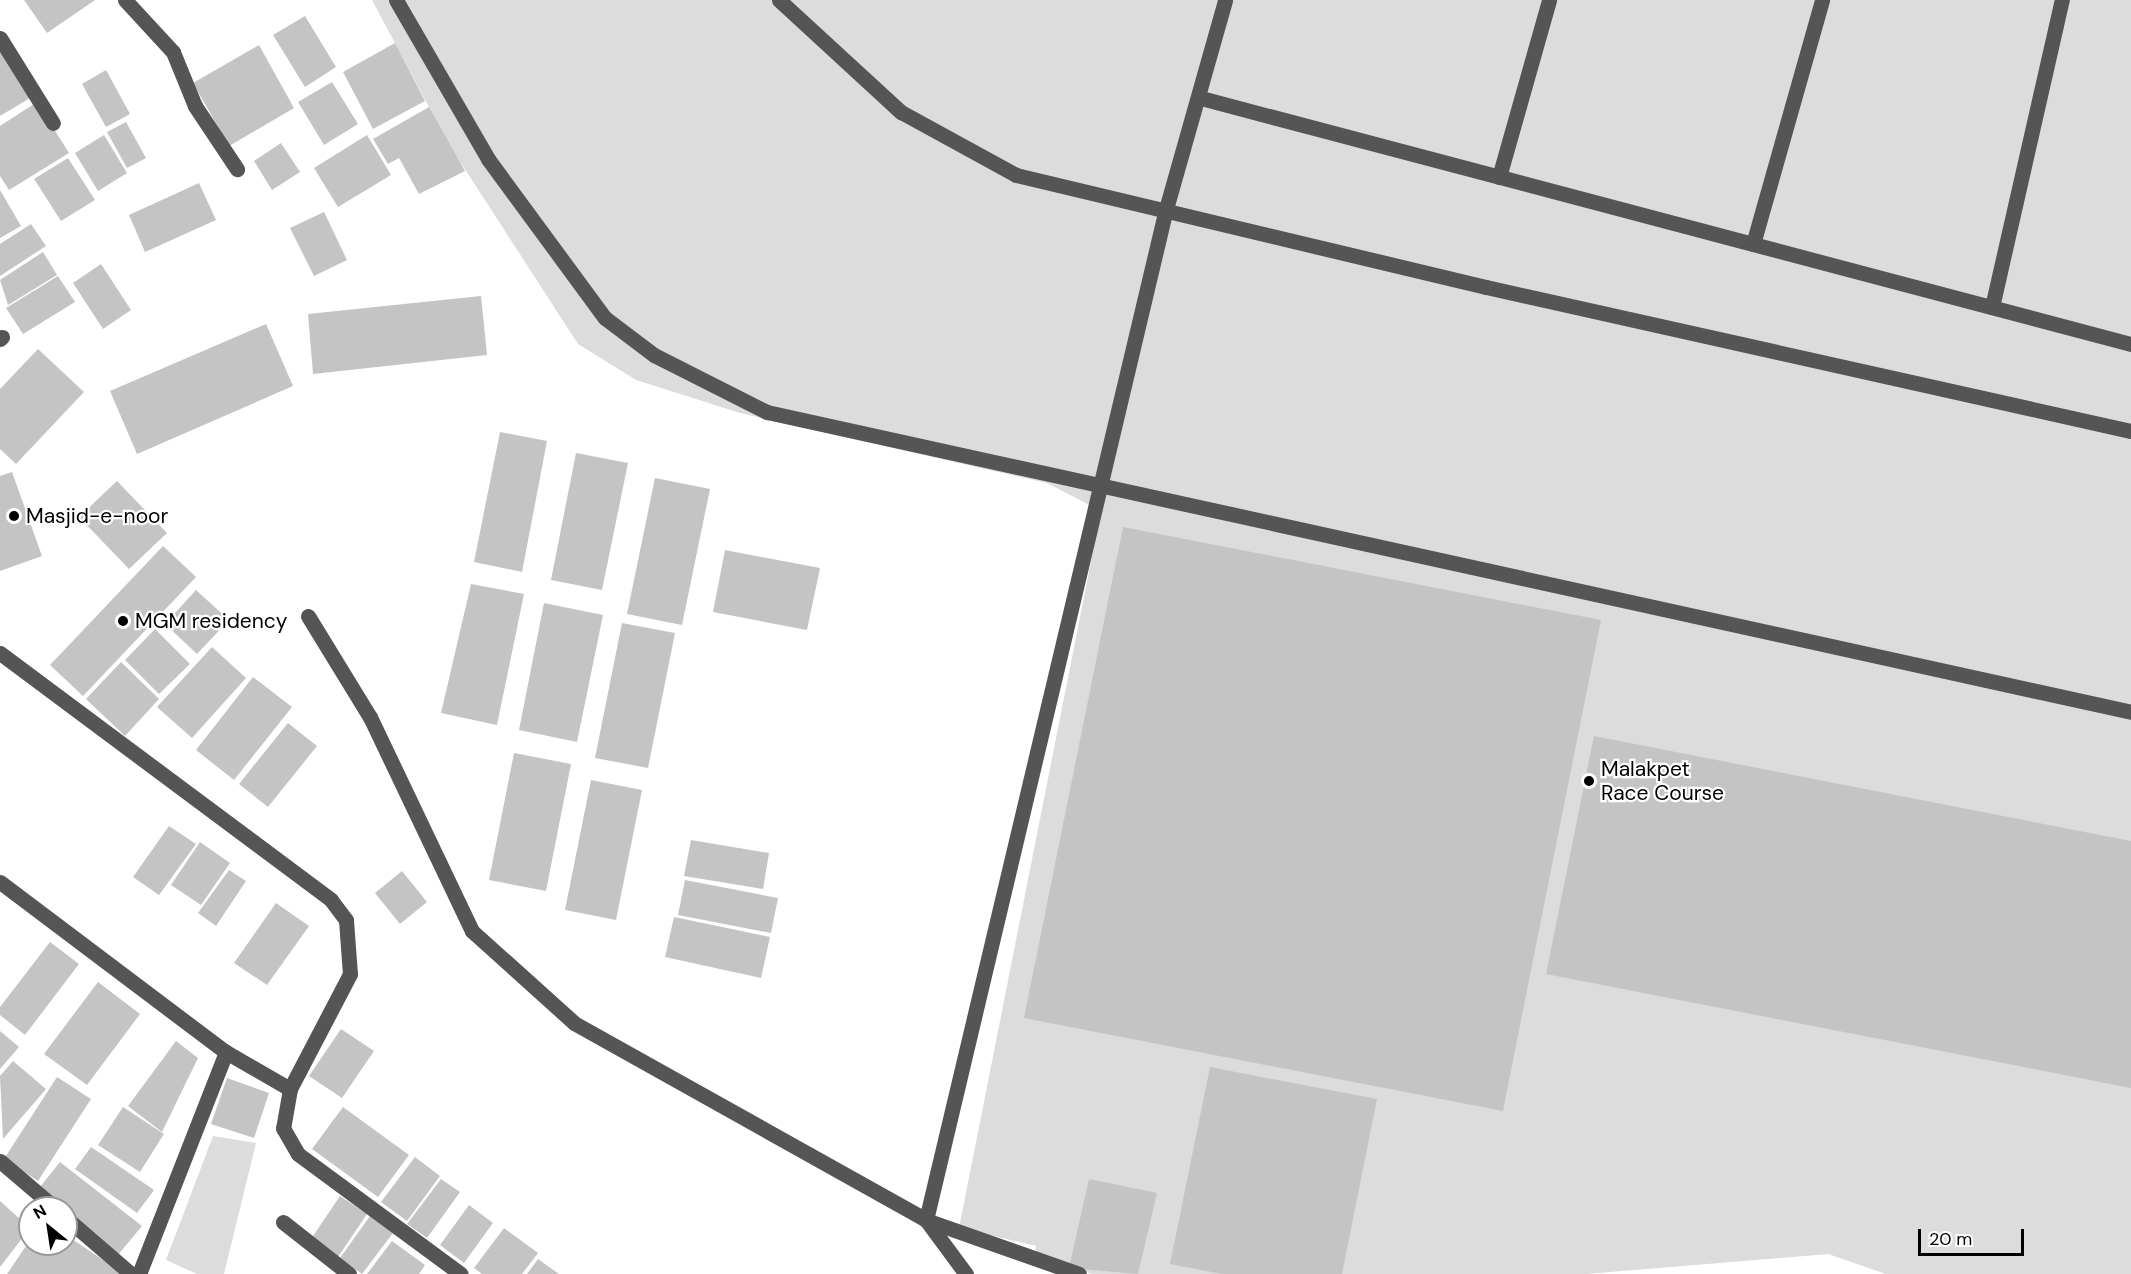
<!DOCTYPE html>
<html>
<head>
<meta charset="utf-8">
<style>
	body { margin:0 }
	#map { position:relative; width:2131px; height:1274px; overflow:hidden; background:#fff; font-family:"DM Sans",sans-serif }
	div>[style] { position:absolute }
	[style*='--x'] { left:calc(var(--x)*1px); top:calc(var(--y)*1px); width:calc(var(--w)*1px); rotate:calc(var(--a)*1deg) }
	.green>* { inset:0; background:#dcdcdc }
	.building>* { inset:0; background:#c4c4c4 }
	.minor>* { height:15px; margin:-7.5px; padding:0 7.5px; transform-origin:7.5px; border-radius:7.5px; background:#555 }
	.dots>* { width:16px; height:16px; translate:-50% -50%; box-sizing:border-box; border:3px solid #fff; border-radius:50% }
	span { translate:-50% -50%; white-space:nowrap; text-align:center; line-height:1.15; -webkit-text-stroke:4.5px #fff; paint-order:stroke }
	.poi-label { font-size:21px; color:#000 }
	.left { translate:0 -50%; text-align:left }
	.north { position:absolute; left:18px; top:1196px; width:60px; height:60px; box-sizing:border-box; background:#fff; border:2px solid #999; border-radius:50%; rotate:330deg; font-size:16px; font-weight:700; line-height:24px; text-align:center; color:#000 }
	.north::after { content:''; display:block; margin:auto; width:21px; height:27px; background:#000; clip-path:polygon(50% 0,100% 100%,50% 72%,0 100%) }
	.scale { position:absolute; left:1918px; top:1229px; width:106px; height:27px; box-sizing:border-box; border:3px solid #000; border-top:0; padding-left:8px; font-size:18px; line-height:21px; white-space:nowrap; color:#000; -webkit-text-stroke:4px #fff; paint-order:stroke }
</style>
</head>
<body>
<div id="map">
	<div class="green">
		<div style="clip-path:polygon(372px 0,2131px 0,2131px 1274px,1886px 1274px,1828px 1254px,1586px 1274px,1094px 1274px,1034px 1264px,1036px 1246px,959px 1228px,1101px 511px,1047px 483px,740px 413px,636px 380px,578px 344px,448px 143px)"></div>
		<div style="clip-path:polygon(213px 1136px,256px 1143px,224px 1274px,197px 1274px,166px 1260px)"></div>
	</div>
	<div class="building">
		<div style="clip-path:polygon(24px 0,95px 0,47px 33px)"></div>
		<div style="clip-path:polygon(305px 16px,336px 67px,305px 87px,273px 35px)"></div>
		<div style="clip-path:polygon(395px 43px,425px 101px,373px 129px,343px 72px)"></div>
		<div style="clip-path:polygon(259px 45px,294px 108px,229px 146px,193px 83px)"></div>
		<div style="clip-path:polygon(0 48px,30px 98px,0 116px)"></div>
		<div style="clip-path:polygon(106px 70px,130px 114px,106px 127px,82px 84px)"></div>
		<div style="clip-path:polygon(332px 82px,358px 124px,324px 145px,298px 102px)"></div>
		<div style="clip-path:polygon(37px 102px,69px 153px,9px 190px,0 176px,0 126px)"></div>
		<div style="clip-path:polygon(429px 107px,465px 171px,419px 194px,399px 158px,388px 164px,373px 139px)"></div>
		<div style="clip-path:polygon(126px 122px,146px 158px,127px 168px,107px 132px)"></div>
		<div style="clip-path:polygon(104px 135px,127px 173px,98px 191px,75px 153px)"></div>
		<div style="clip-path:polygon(367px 135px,391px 175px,338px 207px,314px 168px)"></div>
		<div style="clip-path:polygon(281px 143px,300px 172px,272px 190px,254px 161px)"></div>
		<div style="clip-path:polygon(68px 158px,95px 200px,61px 221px,34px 179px)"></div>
		<div style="clip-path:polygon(199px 183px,216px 220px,145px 252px,129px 215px)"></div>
		<div style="clip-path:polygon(0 190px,21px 226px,0 238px)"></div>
		<div style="clip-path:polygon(324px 212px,347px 260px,314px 276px,290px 228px)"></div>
		<div style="clip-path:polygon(31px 224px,46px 246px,0 276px,0 244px)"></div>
		<div style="clip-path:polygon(43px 252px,57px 275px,8px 305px,0 280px)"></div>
		<div style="clip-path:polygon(101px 264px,131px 310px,103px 329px,73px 283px)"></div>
		<div style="clip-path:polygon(58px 276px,75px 302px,23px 334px,6px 308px)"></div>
		<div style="clip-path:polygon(481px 296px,487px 355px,313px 374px,308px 314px)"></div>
		<div style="clip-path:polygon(266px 324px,293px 386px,137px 454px,110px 391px)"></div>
		<div style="clip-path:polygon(38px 349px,84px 392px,16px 464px,0 449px,0 389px)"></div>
		<div style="clip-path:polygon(500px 432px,547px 441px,522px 572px,474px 562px)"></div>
		<div style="clip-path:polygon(576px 453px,628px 463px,602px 590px,551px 580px)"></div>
		<div style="clip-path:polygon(12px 472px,42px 556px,0 571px,0 476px)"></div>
		<div style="clip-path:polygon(655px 478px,710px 489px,682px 625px,627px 614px)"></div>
		<div style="clip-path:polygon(117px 481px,167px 533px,129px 569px,79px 517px)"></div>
		<div style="clip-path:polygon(1123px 527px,1601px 620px,1503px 1111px,1024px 1018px)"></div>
		<div style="clip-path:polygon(163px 546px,196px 577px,83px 696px,50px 665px)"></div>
		<div style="clip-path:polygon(725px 550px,820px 568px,807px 630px,713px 612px)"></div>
		<div style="clip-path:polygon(471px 584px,524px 594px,497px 725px,441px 713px)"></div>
		<div style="clip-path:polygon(196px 590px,229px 620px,197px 654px,165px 624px)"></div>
		<div style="clip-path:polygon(544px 603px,603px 615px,577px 742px,519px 730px)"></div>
		<div style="clip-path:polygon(622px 623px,675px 633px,648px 768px,595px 758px)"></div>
		<div style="clip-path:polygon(155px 629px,190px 664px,159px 694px,125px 660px)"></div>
		<div style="clip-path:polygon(212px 647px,246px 678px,192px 738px,157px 707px)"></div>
		<div style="clip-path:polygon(121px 662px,159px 699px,125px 736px,86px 699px)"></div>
		<div style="clip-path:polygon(253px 677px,292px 707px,234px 780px,196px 750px)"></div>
		<div style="clip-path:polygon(288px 723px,317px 746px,268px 807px,239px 784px)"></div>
		<div style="clip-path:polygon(1594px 736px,2131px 841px,2131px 1088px,1546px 974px)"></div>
		<div style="clip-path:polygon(514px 753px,571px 764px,546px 891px,489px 880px)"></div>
		<div style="clip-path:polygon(591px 780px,642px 790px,616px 920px,565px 910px)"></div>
		<div style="clip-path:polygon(169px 826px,196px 844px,159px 895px,133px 877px)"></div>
		<div style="clip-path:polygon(691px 840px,769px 853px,763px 889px,684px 876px)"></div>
		<div style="clip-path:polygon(200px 842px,230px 863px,201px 905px,171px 885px)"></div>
		<div style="clip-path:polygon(229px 870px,246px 881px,216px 926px,198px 913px)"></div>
		<div style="clip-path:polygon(402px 871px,427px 902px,400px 924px,375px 893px)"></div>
		<div style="clip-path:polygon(685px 880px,778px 898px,771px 933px,678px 915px)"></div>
		<div style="clip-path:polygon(276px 903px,309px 926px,267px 985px,234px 963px)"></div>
		<div style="clip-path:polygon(674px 917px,770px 937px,761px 978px,665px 957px)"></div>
		<div style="clip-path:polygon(50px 942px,79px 964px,25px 1035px,0 1015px,0 1007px)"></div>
		<div style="clip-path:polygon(98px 982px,140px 1014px,87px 1085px,44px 1054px)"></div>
		<div style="clip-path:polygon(341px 1029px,374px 1051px,342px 1098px,309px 1076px)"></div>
		<div style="clip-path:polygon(0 1031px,19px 1047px,0 1069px)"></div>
		<div style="clip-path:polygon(176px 1041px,198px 1058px,162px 1132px,128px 1106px)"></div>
		<div style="clip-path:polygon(13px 1061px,46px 1089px,3px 1139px,0 1076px)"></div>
		<div style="clip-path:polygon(1210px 1067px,1377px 1099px,1342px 1274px,1222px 1274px,1170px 1264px)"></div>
		<div style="clip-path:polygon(57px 1077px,91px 1099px,38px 1181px,4px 1159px)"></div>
		<div style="clip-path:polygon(227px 1078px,269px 1093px,254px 1138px,211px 1124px)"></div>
		<div style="clip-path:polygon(123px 1107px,164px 1134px,140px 1172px,98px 1145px)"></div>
		<div style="clip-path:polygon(343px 1107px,409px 1155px,378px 1197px,312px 1149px)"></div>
		<div style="clip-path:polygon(91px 1147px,154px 1190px,137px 1213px,75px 1169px)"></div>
		<div style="clip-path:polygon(415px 1157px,440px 1176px,407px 1221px,381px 1202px)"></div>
		<div style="clip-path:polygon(60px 1162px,142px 1226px,117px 1256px,40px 1187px)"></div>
		<div style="clip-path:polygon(441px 1179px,460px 1192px,427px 1238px,407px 1224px)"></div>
		<div style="clip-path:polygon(1089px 1179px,1157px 1193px,1138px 1274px,1069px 1268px)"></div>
		<div style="clip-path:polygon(340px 1196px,367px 1214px,338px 1257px,311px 1239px)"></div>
		<div style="clip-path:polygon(0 1201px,30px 1228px,0 1267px)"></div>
		<div style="clip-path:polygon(469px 1205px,493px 1223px,464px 1263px,440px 1245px)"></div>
		<div style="clip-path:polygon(370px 1216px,393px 1233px,362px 1274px,340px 1258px)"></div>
		<div style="clip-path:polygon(504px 1228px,538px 1253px,522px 1274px,482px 1274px,474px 1268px)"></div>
		<div style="clip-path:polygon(66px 1235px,124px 1274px,7px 1274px,30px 1240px,30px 1244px,66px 1244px)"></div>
		<div style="clip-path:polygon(392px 1241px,425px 1265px,419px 1274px,367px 1274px)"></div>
		<div style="clip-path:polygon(538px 1259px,559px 1274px,527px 1274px)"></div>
	</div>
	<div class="minor">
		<div style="--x:125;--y:0;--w:71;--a:47.3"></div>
		<div style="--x:173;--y:52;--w:58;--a:67.8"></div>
		<div style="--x:195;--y:106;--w:76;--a:56.3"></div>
		<div style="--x:396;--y:0;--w:184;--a:59.9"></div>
		<div style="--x:488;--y:159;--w:197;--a:53.7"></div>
		<div style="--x:605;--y:318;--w:61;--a:37.1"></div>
		<div style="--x:654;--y:355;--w:127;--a:26.8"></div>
		<div style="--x:767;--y:412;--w:1397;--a:12.4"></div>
		<div style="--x:779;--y:0;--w:166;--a:42.6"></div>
		<div style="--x:901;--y:112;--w:131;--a:28.7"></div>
		<div style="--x:1016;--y:175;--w:483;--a:13.4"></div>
		<div style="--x:1486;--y:287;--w:661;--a:12.59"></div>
		<div style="--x:0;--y:38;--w:100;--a:58.1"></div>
		<div style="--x:1201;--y:98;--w:962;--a:14.82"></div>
		<div style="--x:1499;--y:177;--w:184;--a:-74.2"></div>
		<div style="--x:1753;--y:244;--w:254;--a:-74.2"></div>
		<div style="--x:1992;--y:307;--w:315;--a:-77.2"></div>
		<div style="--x:0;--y:339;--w:3;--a:-45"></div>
		<div style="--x:308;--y:616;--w:119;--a:58.5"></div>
		<div style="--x:370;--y:717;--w:237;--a:64.5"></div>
		<div style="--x:472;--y:931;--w:137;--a:42"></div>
		<div style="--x:574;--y:1023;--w:403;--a:29.2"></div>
		<div style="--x:926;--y:1220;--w:162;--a:19.4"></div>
		<div style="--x:0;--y:653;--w:413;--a:36.7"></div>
		<div style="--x:331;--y:900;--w:25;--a:53"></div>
		<div style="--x:346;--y:920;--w:54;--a:85.8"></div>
		<div style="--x:350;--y:974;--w:130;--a:117.6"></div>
		<div style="--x:290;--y:1089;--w:74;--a:-150"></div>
		<div style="--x:0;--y:882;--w:283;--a:37"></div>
		<div style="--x:226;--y:1052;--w:238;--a:111.4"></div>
		<div style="--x:290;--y:1089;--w:40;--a:100"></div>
		<div style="--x:283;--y:1128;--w:30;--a:60"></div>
		<div style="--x:298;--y:1154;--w:202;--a:36.4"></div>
		<div style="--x:0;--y:1161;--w:72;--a:40.5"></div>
		<div style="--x:66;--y:1218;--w:86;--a:40.7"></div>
		<div style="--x:283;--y:1222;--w:84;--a:38.2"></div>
		<div style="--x:966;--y:1274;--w:67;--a:-126.5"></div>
		<div style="--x:926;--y:1220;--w:1039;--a:-76.65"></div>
		<div style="--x:1166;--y:209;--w:217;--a:-74.2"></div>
	</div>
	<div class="dots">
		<div style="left:14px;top:516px;background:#000"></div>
		<div style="left:123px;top:621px;background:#000"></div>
		<div style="left:1589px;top:781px;background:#000"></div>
	</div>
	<div class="poi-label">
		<span class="left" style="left:26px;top:516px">Masjid-e-noor</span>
		<span class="left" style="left:135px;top:621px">MGM residency</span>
		<span class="left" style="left:1601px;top:781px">Malakpet<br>Race Course</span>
	</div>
	<div class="north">N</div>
	<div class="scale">20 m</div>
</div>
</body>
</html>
